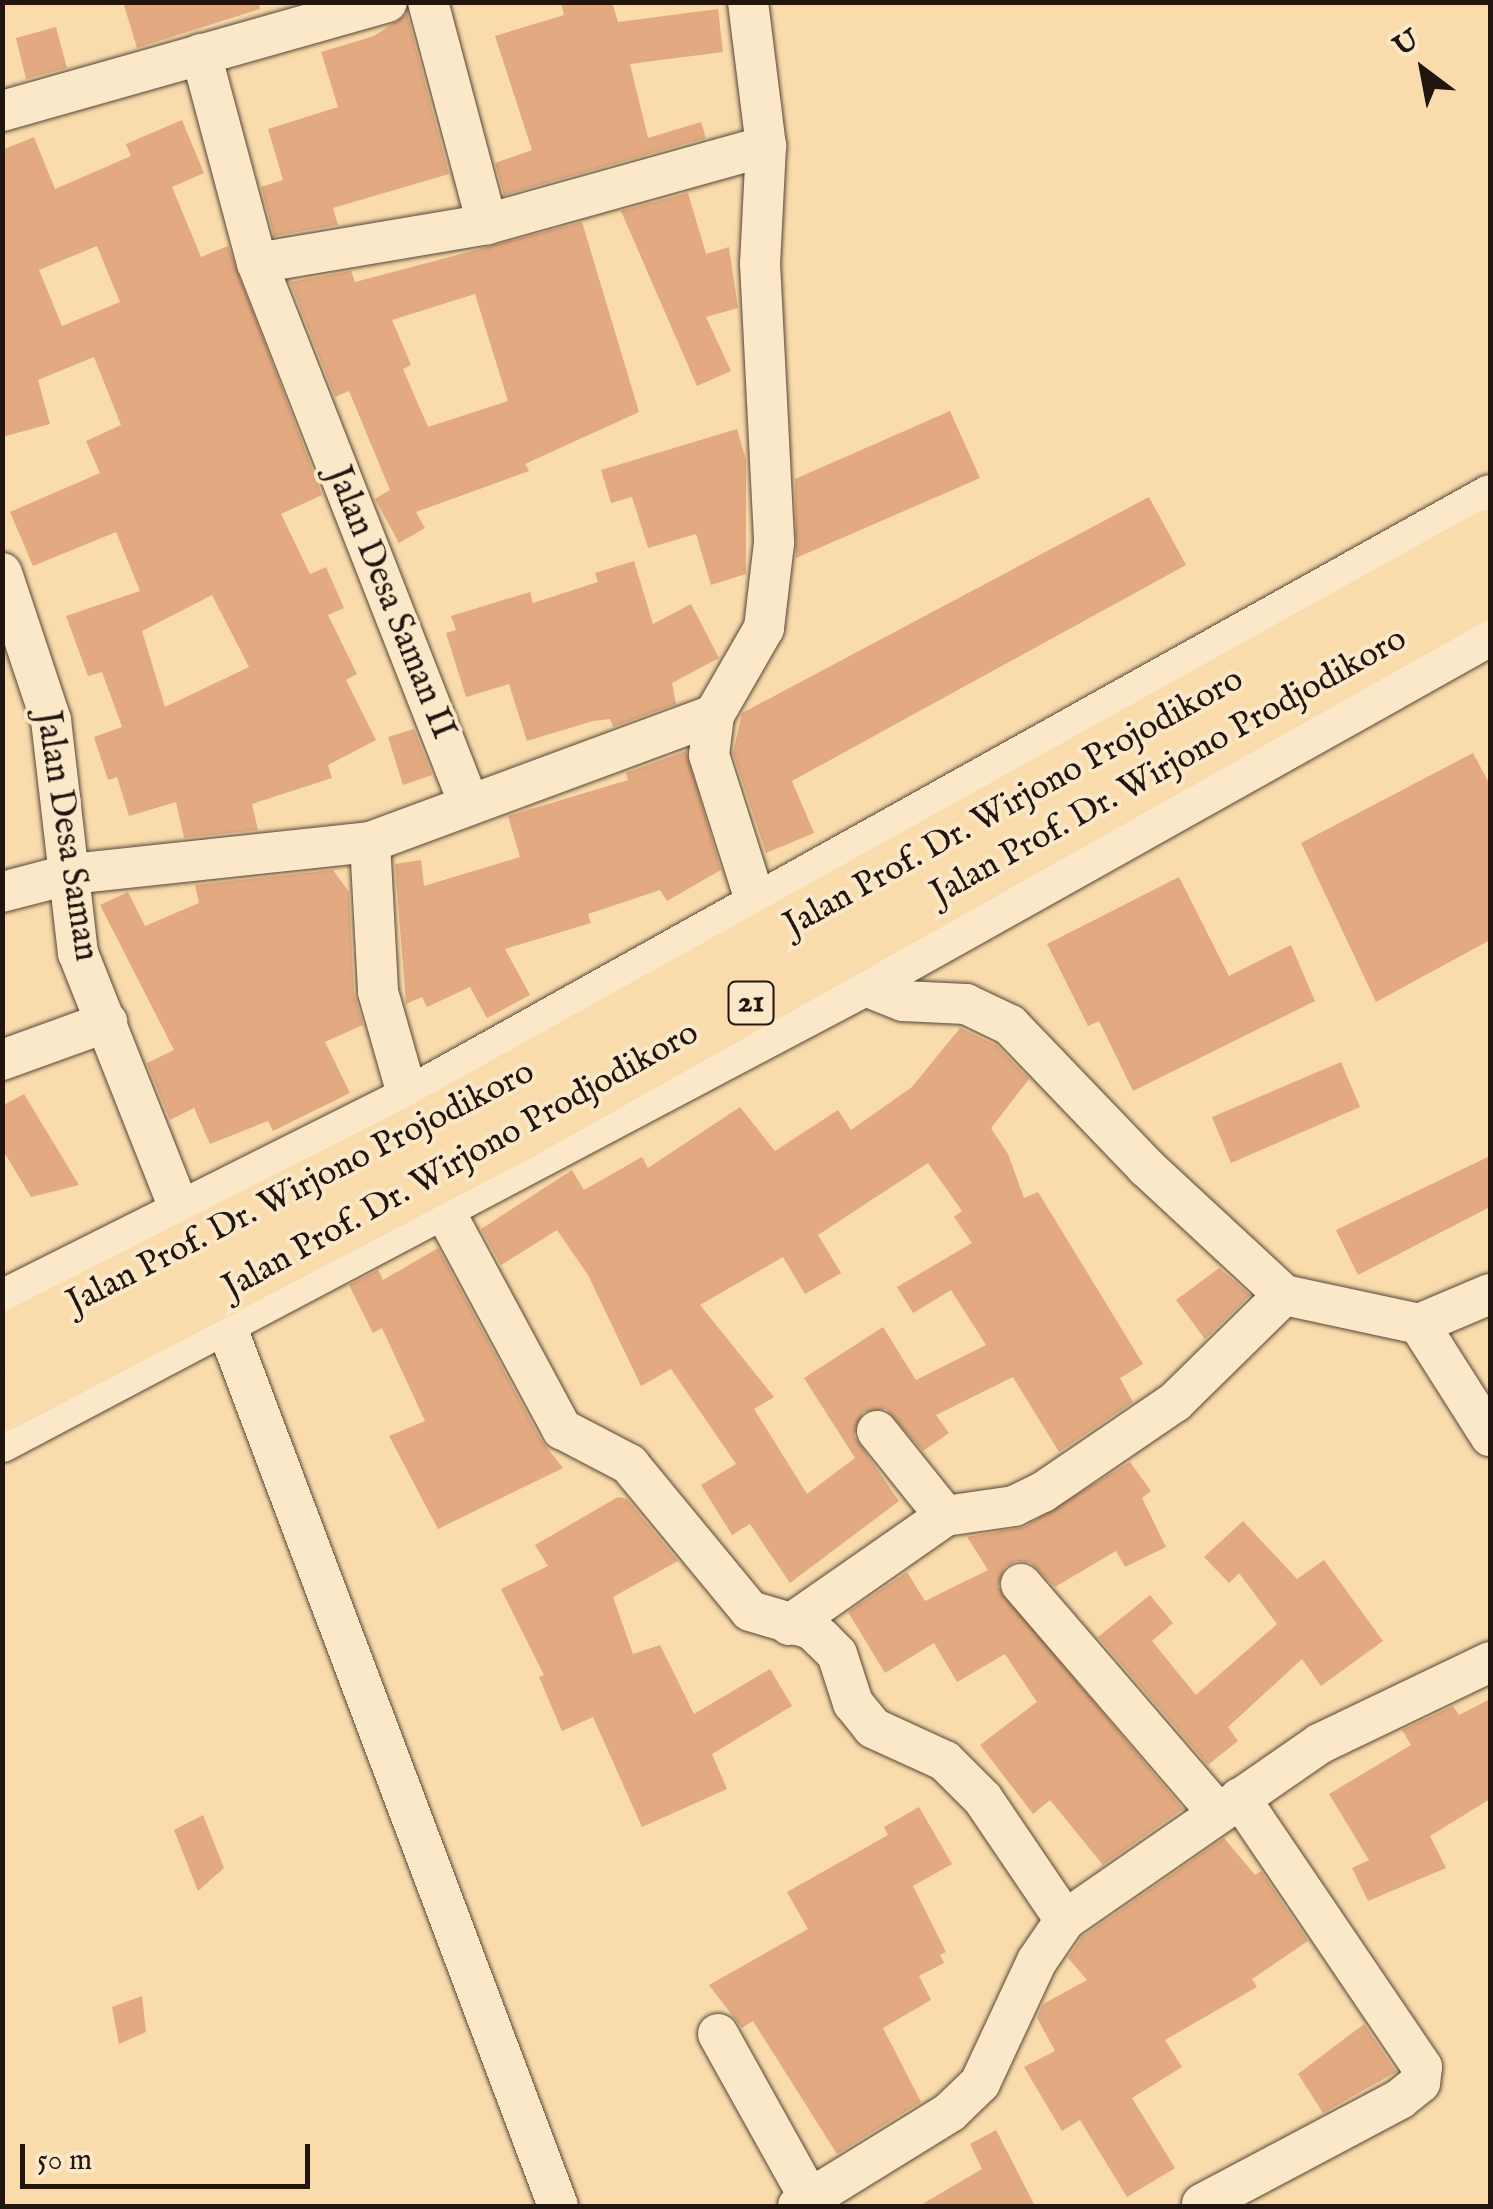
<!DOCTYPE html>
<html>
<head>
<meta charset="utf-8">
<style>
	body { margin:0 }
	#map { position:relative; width:1493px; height:2209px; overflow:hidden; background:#f9dbac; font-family:"IM FELL English",serif }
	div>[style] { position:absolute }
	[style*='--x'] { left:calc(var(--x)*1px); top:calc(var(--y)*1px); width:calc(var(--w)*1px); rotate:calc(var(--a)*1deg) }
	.building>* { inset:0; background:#e3aa81 }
	.roads { filter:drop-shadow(0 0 2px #584636) drop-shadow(0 0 2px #584636) }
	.minor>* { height:40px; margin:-20px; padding:0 20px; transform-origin:20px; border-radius:20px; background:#fbe8c9 }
	.highway>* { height:55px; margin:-27.5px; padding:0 27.5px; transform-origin:27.5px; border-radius:27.5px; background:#f9dbac }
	span { translate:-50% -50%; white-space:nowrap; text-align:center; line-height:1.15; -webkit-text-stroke:8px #fbe8c9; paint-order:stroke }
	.shield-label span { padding:2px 8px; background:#fbe8c9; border:2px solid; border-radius:8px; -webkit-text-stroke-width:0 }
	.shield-label { font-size:32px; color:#22140e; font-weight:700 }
	.street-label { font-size:35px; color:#22140e }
	.frame { position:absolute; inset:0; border:5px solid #22140e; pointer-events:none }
	.north { position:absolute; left:1373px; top:20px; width:100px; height:100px; -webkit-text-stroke:8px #fbe8c9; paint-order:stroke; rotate:328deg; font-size:28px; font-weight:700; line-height:40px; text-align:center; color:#22140e }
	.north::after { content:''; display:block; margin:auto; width:35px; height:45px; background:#22140e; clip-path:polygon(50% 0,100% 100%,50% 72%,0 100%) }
	.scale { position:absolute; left:20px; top:2144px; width:290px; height:45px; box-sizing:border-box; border:5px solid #22140e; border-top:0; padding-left:12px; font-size:30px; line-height:35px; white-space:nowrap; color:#22140e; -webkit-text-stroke:8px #fbe8c9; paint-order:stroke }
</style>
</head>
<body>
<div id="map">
	<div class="building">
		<div style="clip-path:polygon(123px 2px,259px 2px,260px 9px,137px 48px)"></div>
		<div style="clip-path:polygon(561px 2px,612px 2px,618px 22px,718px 9px,723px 52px,630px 64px,648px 138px,701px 122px,706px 138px,504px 195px,495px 163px,532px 150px,495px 36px,564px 15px)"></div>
		<div style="clip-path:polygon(407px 14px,449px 174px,333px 208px,338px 225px,274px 236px,261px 187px,283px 180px,268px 129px,338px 107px,321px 52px,374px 36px)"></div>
		<div style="clip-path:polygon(56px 27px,67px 68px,26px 79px,16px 38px)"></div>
		<div style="clip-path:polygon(evenodd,182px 120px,204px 173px,172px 187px,201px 257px,228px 246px,322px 495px,281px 514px,310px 574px,326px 567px,344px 608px,328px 615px,357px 674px,346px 680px,376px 740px,328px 765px,332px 778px,252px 804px,258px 830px,184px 838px,176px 802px,129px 816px,117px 777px,108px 780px,94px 737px,122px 727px,102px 672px,88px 676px,66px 616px,140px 591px,116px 532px,33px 566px,10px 512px,100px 473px,86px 441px,121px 425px,94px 357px,38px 380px,50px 424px,2px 437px,2px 150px,34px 137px,55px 189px,131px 156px,126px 144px,182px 120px,97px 246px,120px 302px,62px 326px,39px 270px,97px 246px,182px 120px,212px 595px,249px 667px,165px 707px,142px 631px,212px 595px)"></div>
		<div style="clip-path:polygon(688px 193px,706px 254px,729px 247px,738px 308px,706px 317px,731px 371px,697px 386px,621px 211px)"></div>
		<div style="clip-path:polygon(evenodd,582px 222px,639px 412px,525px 464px,529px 471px,416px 512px,425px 528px,399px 543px,375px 499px,390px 490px,349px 391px,335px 397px,290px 282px,351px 271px,355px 282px,582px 222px,475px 294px,508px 401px,428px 427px,403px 369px,411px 365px,392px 320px,475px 294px)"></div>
		<div style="clip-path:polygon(950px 411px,980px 478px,796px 558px,795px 479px)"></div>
		<div style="clip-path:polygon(737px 429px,746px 460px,746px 574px,711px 585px,696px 534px,648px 548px,632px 497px,611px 503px,601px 470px)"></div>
		<div style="clip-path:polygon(1149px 497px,1186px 565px,792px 781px,814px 833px,766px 853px,733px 753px,742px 713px)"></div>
		<div style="clip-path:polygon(634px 561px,653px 624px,691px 604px,719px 658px,672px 683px,676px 704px,613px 727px,610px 719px,593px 721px,527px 741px,509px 684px,466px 697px,446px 633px,456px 630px,451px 616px,530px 592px,533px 603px,598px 582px,595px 573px)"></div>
		<div style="clip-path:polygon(414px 729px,432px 775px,403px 785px,388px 737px)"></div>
		<div style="clip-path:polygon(686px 751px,721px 870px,667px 901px,660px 890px,588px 914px,591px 923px,505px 949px,530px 995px,487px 1018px,470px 987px,427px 1007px,422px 997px,406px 1004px,395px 864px,421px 860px,424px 886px,520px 857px,508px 816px,628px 780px,626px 773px)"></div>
		<div style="clip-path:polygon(1473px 753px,1490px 785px,1490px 940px,1376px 1002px,1301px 843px)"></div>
		<div style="clip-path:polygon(333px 870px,349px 892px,354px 993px,363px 1025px,325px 1042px,350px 1093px,273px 1131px,268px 1121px,210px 1144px,194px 1108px,170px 1120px,147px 1063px,174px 1050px,100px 905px,128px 892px,145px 926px,199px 903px,195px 885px)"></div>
		<div style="clip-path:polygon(1179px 877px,1229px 976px,1291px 945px,1315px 1001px,1133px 1091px,1099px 1021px,1088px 1026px,1047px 944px)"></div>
		<div style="clip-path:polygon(evenodd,960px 1028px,996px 1045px,1029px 1079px,991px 1128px,1008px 1154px,1024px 1198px,1038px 1192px,1143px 1364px,1120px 1378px,1133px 1402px,1059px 1452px,1013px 1377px,936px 1415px,949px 1433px,923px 1451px,886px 1409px,863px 1412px,854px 1436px,899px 1501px,790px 1583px,750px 1524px,732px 1535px,701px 1485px,736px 1464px,671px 1369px,641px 1386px,588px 1275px,557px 1230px,501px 1265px,481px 1229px,572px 1170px,584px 1190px,642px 1157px,648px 1168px,740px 1107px,775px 1151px,838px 1110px,851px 1130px,912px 1087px,960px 1028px,928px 1163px,962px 1211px,954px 1217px,972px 1243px,897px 1287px,913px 1313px,951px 1290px,986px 1345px,916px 1380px,883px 1327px,804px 1378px,855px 1458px,807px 1494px,754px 1409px,774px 1397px,700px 1305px,783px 1257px,805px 1294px,841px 1273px,818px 1235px,928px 1163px)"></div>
		<div style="clip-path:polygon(1341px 1062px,1360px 1107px,1231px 1163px,1212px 1117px)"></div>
		<div style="clip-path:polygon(24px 1094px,79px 1185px,31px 1197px,2px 1149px,2px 1106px)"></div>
		<div style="clip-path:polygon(1490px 1156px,1490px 1207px,1358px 1275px,1336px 1230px)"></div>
		<div style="clip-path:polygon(438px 1248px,541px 1440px,563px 1468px,438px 1529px,389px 1436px,425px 1421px,382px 1328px,373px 1333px,349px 1285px,378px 1270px,383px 1280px)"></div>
		<div style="clip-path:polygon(1219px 1268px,1250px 1295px,1205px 1339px,1176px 1300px)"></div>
		<div style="clip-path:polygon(1130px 1462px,1151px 1491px,1142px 1498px,1166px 1547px,1125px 1567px,1116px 1551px,1055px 1587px,1030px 1562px,1016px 1561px,1005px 1567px,998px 1587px,1183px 1809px,1103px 1865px,1050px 1800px,1033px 1814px,980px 1745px,1037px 1702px,1005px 1654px,957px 1682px,934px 1643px,885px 1673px,848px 1612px,907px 1572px,925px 1601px,988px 1570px,967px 1537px,1024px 1527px)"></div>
		<div style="clip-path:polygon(618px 1497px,627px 1499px,678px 1561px,613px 1597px,633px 1654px,660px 1645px,694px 1714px,770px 1669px,792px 1706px,712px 1754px,727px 1789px,642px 1827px,593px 1717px,562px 1731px,539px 1677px,544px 1675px,501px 1589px,548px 1566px,535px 1545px)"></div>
		<div style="clip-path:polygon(1243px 1521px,1297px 1579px,1324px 1560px,1383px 1641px,1321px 1686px,1302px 1659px,1228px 1727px,1238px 1741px,1208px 1765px,1098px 1637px,1150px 1595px,1173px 1623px,1152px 1641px,1196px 1695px,1277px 1624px,1239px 1573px,1229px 1583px,1204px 1557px)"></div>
		<div style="clip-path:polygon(1490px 1699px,1490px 1799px,1430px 1836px,1446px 1868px,1368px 1901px,1352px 1868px,1369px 1860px,1329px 1794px,1411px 1745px,1402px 1730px,1453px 1706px,1459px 1715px)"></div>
		<div style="clip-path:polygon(919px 1807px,952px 1864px,913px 1886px,946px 1952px,940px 1955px,944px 1963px,919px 1976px,931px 2000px,883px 2028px,921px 2102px,837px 2154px,753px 2021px,742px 2028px,709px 1985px,808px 1929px,787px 1892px,888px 1835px,884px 1827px)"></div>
		<div style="clip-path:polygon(203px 1815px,224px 1868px,198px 1891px,174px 1830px)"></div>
		<div style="clip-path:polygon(1224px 1838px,1255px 1875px,1261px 1871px,1308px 1941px,1252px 1979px,1257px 1987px,1165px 2040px,1182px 2067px,1132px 2098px,1175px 2168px,1127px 2197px,1080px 2120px,1062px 2131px,1024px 2067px,1055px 2051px,1037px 2018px,1043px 2004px,1087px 1980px,1068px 1958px,1082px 1937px)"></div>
		<div style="clip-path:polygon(142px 1996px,146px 2032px,119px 2044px,112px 2007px)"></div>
		<div style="clip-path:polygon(1364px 2024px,1396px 2072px,1323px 2113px,1298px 2074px)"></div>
		<div style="clip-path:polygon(996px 2130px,1035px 2206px,919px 2206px,982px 2169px,970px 2144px)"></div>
	</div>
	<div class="roads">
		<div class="minor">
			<div style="--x:428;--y:2;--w:230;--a:75.1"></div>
			<div style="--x:748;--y:2;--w:145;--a:82.9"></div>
			<div style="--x:766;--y:146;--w:117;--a:92.9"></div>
			<div style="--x:760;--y:263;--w:280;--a:87.1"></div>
			<div style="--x:774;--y:543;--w:86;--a:96.7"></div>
			<div style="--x:764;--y:628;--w:100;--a:119.9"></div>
			<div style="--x:714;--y:715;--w:40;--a:97.1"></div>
			<div style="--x:709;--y:755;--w:155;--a:72.4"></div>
			<div style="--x:201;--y:54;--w:216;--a:75"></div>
			<div style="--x:257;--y:263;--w:581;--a:68.6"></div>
			<div style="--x:2;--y:111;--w:400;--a:-15.8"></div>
			<div style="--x:257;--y:263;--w:233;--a:-9.6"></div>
			<div style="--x:487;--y:224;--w:290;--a:-15.6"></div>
			<div style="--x:2;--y:573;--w:155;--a:71.6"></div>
			<div style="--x:51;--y:720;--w:235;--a:83.4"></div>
			<div style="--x:78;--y:953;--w:274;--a:68.4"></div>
			<div style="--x:370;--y:842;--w:150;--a:86.9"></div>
			<div style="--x:378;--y:992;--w:109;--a:74.1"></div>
			<div style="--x:2;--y:892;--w:71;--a:-14.6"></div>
			<div style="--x:71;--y:874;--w:301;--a:-6.1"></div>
			<div style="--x:370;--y:842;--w:367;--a:-20.3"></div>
			<div style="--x:865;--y:986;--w:41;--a:21.5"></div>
			<div style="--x:903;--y:1001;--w:63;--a:2.7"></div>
			<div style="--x:966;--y:1004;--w:49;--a:25.5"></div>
			<div style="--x:1010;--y:1025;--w:197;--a:46.2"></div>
			<div style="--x:1146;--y:1167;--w:188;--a:42.8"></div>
			<div style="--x:1284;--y:1295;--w:138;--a:12.1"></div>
			<div style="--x:1419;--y:1324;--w:133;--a:57.6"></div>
			<div style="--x:2;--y:1060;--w:112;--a:-19.9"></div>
			<div style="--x:445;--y:1212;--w:247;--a:61.7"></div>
			<div style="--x:562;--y:1429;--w:76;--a:27.6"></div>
			<div style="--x:629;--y:1464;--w:190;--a:50.5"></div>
			<div style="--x:750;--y:1611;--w:64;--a:16.4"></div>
			<div style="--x:811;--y:1629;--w:15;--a:42"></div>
			<div style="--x:822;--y:1639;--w:21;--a:45"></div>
			<div style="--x:837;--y:1654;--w:52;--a:71.9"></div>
			<div style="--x:853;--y:1703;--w:32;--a:51"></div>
			<div style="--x:873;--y:1728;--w:79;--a:24.6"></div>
			<div style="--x:945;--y:1761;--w:54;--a:45"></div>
			<div style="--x:983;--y:1799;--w:146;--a:55.9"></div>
			<div style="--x:2;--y:1300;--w:454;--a:-26.6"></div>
			<div style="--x:408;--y:1097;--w:1238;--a:-29.09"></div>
			<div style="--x:1419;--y:1324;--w:77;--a:-22.9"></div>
			<div style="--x:226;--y:1325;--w:941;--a:69.35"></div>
			<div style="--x:877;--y:1431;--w:109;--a:51.3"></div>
			<div style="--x:2;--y:1442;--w:976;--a:-27.85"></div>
			<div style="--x:865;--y:986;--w:716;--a:-29.25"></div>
			<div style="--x:1021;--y:1584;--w:302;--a:49.3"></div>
			<div style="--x:789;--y:1625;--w:190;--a:-34.9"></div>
			<div style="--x:945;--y:1516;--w:70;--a:-8.2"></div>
			<div style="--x:1014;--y:1506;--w:32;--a:-26"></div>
			<div style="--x:1043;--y:1492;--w:160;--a:-34.3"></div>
			<div style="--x:1175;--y:1402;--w:153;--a:-44.5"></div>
			<div style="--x:718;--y:2034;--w:189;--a:60.9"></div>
			<div style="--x:1202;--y:2204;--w:224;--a:-27.9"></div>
			<div style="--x:1400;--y:2099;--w:26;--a:-39"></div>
			<div style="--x:1420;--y:2083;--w:16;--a:-83"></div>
			<div style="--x:1422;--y:2067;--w:325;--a:-124.1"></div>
			<div style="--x:798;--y:2206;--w:179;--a:-31.7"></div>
			<div style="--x:950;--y:2112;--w:42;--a:-44"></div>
			<div style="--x:980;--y:2083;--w:135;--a:-65"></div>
			<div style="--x:1037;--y:1961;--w:50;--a:-55.7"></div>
			<div style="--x:1065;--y:1920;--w:309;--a:-34.7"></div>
			<div style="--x:1319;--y:1744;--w:190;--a:-25.6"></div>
		</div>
		<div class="highway">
			<div style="--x:2;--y:1343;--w:475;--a:-26.9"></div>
			<div style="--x:425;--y:1128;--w:1218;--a:-29.07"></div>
			<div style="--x:2;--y:1403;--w:585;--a:-27.62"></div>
			<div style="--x:520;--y:1132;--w:1113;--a:-29.37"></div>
		</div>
	</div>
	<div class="shield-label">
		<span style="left:751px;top:1003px">21</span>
	</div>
	<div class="street-label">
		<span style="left:390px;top:603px;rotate:68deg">Jalan Desa Saman II</span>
		<span style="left:1169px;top:767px;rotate:-29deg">Jalan Prof. Dr. Wirjono Prodjodikoro</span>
		<span style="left:1014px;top:803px;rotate:-29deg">Jalan Prof. Dr. Wirjono Projodikoro</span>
		<span style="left:66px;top:836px;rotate:81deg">Jalan Desa Saman</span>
		<span style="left:461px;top:1161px;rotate:-29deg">Jalan Prof. Dr. Wirjono Prodjodikoro</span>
		<span style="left:301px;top:1188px;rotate:-27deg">Jalan Prof. Dr. Wirjono Projodikoro</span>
	</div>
	<div class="frame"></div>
	<div class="north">U</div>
	<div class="scale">50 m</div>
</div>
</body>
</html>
